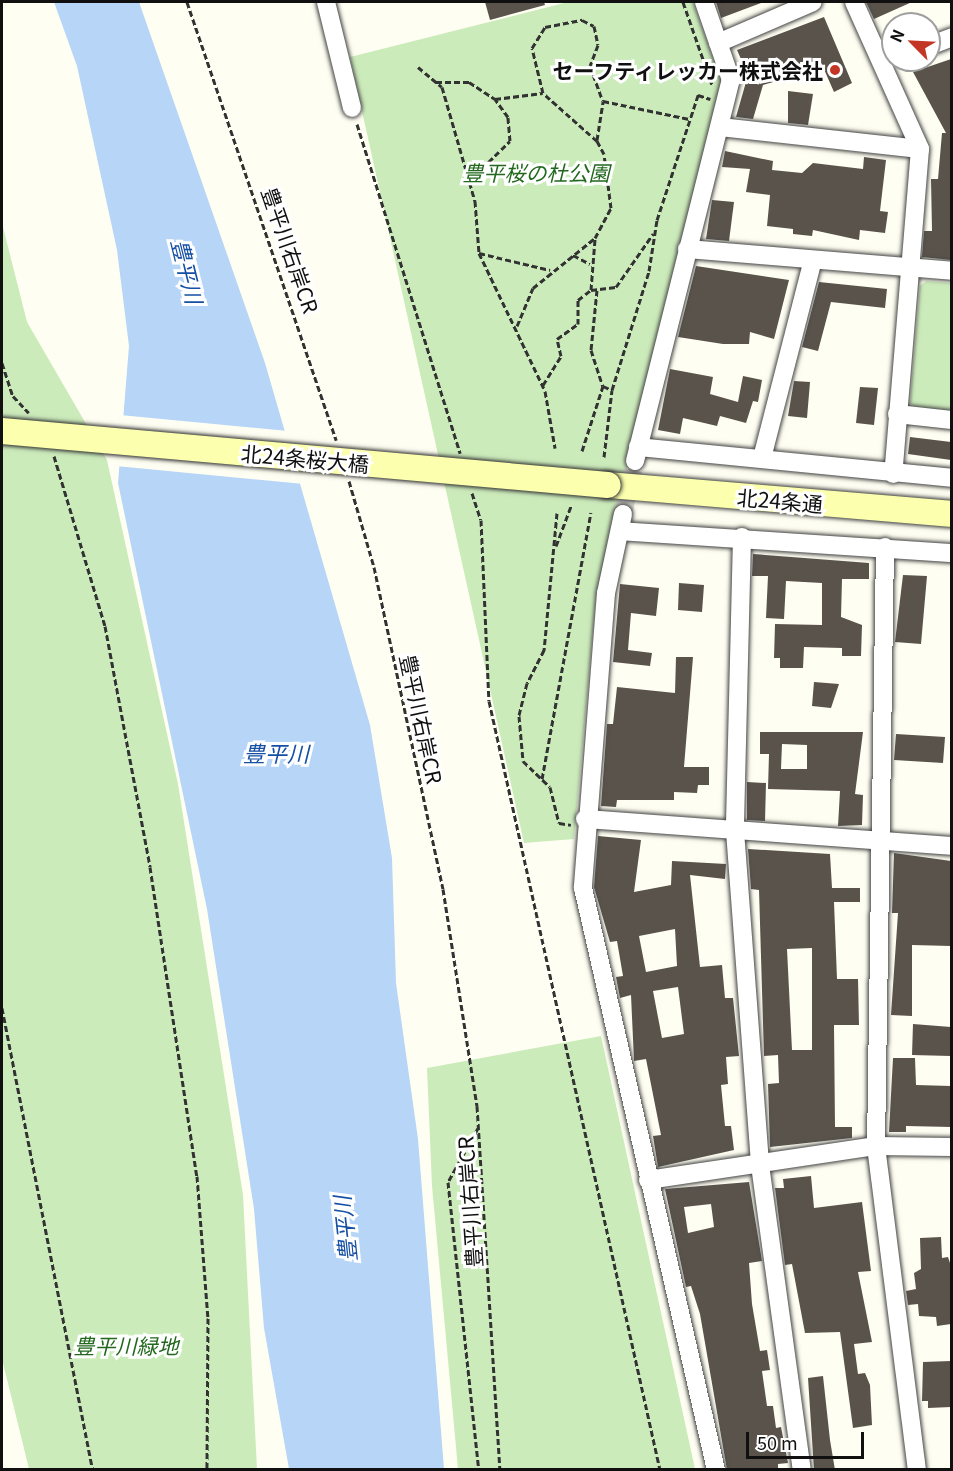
<!DOCTYPE html>
<html>
<head>
<meta charset="utf-8">
<style>
	body { margin:0 }
	#map { position:relative; width:953px; height:1471px; overflow:hidden; background:#fffef2; font-family:Georgia,"Noto Sans JP",serif }
	div>[style] { position:absolute }
	[style*='--x'] { left:calc(var(--x)*1px); top:calc(var(--y)*1px); width:calc(var(--w)*1px); rotate:calc(var(--a)*1deg) }
	.green>* { inset:0; background:#ccebbb }
	.water>* { inset:0; background:#b6d5f7 }
	.pier>* { inset:0; background:#fffef2 }
	.building>* { inset:0; background:#59534c }
	.street-tunnel>* { height:18px; margin-top:-9px; transform-origin:0; background:repeating-linear-gradient(90deg,#dbdad0 0 18px,transparent 0 27px) }
	.path>* { height:3px; margin-top:-1.5px; transform-origin:0; background:repeating-linear-gradient(90deg,#323232 0 6px,transparent 0 9px) }
	.roads { filter:drop-shadow(0 0 2px #434343) drop-shadow(0 0 2px #434343) }
	.street>* { height:18px; margin:-9px; padding:0 9px; transform-origin:9px; border-radius:9px; background:#fff }
	.secondary>* { height:26px; margin:-13px; padding:0 13px; transform-origin:13px; border-radius:13px; background:#fcffad }
	.bridges { filter:drop-shadow(0 0 2px #323232) drop-shadow(0 0 2px #323232) }
	.secondary-bridge>* { height:26px; margin:-13px; padding:0 13px; transform-origin:13px; border-radius:13px; background:#fcffad }
	.dots>* { width:16px; height:16px; translate:-50% -50%; box-sizing:border-box; border:3px solid #fff; border-radius:50% }
	span { translate:-50% -50%; white-space:nowrap; text-align:center; line-height:1.15; -webkit-text-stroke:6px #fff; paint-order:stroke }
	.poi-label { font-size:21px; color:#101010; font-weight:700 }
	.right { translate:-100% -50%; text-align:right }
	.park-label { font-size:21px; color:#22691e; font-style:italic }
	.street-label { font-size:21px; color:#101010 }
	.water-label { font-size:22px; color:#1650a4; font-style:italic }
	.frame { position:absolute; inset:0; border:3px solid #101010; pointer-events:none }
	.north { position:absolute; left:881px; top:12px; width:60px; height:60px; box-sizing:border-box; background:#fff; border:2px solid #9f9f9f; border-radius:50%; rotate:294deg; font-size:16px; font-weight:700; line-height:24px; text-align:center; color:#101010 }
	.north::after { content:''; display:block; margin:auto; width:21px; height:27px; background:#c33525; clip-path:polygon(50% 0,100% 100%,50% 72%,0 100%) }
	.scale { position:absolute; left:746px; top:1432px; width:118px; height:27px; box-sizing:border-box; border:3px solid #101010; border-top:0; padding-left:8px; font-size:18px; line-height:21px; white-space:nowrap; color:#101010; -webkit-text-stroke:4px #fff; paint-order:stroke }
</style>
</head>
<body>
<div id="map">
	<div class="green">
		<div style="clip-path:polygon(568px 2px,693px 2px,721px 81px,596px 596px,574px 839px,524px 843px,350px 57px)"></div>
		<div style="clip-path:polygon(2px 223px,27px 322px,107px 460px,178px 784px,243px 1195px,257px 1469px,29px 1469px,2px 1359px)"></div>
		<div style="clip-path:polygon(926px 281px,951px 283px,951px 411px,915px 408px,910px 402px,920px 286px)"></div>
		<div style="clip-path:polygon(601px 1036px,695px 1469px,458px 1469px,432px 1186px,427px 1068px)"></div>
	</div>
	<div class="water">
		<div style="clip-path:polygon(54px 2px,139px 2px,265px 363px,370px 725px,392px 858px,396px 983px,418px 1139px,444px 1469px,289px 1469px,264px 1328px,254px 1209px,207px 909px,118px 483px,129px 346px,117px 250px,77px 66px)"></div>
	</div>
	<div class="pier">
		<div style="clip-path:polygon(120px 415px,288px 431px,304px 484px,116px 466px)"></div>
	</div>
	<div class="building">
		<div style="clip-path:polygon(485px 2px,544px 2px,545px 5px,490px 20px)"></div>
		<div style="clip-path:polygon(716px 2px,761px 2px,761px 3px,721px 18px)"></div>
		<div style="clip-path:polygon(866px 2px,912px 2px,874px 19px)"></div>
		<div style="clip-path:polygon(824px 17px,852px 83px,834px 92px,819px 58px,817px 69px,763px 85px,753px 119px,736px 117px,748px 75px,737px 50px)"></div>
		<div style="clip-path:polygon(951px 59px,951px 260px,922px 257px,924px 231px,932px 231px,931px 179px,938px 179px,942px 133px,946px 133px,913px 72px)"></div>
		<div style="clip-path:polygon(788px 91px,813px 94px,808px 125px,788px 123px)"></div>
		<div style="clip-path:polygon(725px 151px,773px 161px,772px 170px,802px 173px,813px 163px,863px 169px,864px 157px,886px 160px,880px 211px,888px 212px,885px 233px,860px 230px,859px 240px,813px 230px,812px 236px,793px 234px,793px 229px,767px 226px,770px 195px,746px 192px,750px 169px,722px 167px)"></div>
		<div style="clip-path:polygon(712px 200px,734px 202px,729px 241px,706px 239px)"></div>
		<div style="clip-path:polygon(696px 266px,789px 280px,774px 339px,750px 332px,749px 344px,723px 344px,678px 337px)"></div>
		<div style="clip-path:polygon(819px 282px,887px 289px,885px 308px,831px 302px,818px 351px,802px 347px)"></div>
		<div style="clip-path:polygon(670px 369px,713px 377px,710px 394px,738px 402px,743px 376px,762px 380px,758px 402px,753px 401px,746px 423px,720px 416px,717px 426px,683px 418px,680px 434px,658px 430px)"></div>
		<div style="clip-path:polygon(794px 381px,810px 382px,807px 418px,788px 416px)"></div>
		<div style="clip-path:polygon(860px 387px,878px 388px,874px 425px,856px 423px)"></div>
		<div style="clip-path:polygon(910px 437px,951px 442px,951px 460px,908px 454px)"></div>
		<div style="clip-path:polygon(753px 554px,869px 563px,869px 579px,842px 579px,841px 617px,862px 625px,861px 656px,842px 656px,842px 648px,804px 647px,803px 668px,780px 668px,780px 658px,774px 658px,775px 624px,822px 625px,822px 583px,786px 581px,784px 619px,766px 618px,768px 576px,752px 576px)"></div>
		<div style="clip-path:polygon(903px 575px,927px 576px,921px 644px,895px 642px)"></div>
		<div style="clip-path:polygon(679px 583px,704px 585px,702px 612px,678px 610px)"></div>
		<div style="clip-path:polygon(620px 584px,659px 588px,656px 616px,631px 613px,628px 650px,652px 653px,650px 666px,613px 662px)"></div>
		<div style="clip-path:polygon(676px 657px,693px 657px,684px 767px,709px 767px,709px 785px,698px 785px,697px 793px,674px 792px,674px 800px,617px 800px,616px 807px,601px 806px,607px 724px,613px 724px,617px 687px,675px 693px)"></div>
		<div style="clip-path:polygon(814px 682px,839px 684px,831px 708px,812px 706px)"></div>
		<div style="clip-path:polygon(evenodd,760px 732px,863px 732px,855px 794px,863px 795px,862px 825px,838px 826px,840px 791px,768px 789px,769px 754px,760px 754px,760px 732px,782px 744px,807px 745px,807px 769px,781px 769px,782px 744px)"></div>
		<div style="clip-path:polygon(896px 734px,945px 737px,943px 763px,894px 760px)"></div>
		<div style="clip-path:polygon(747px 782px,766px 783px,765px 821px,747px 820px)"></div>
		<div style="clip-path:polygon(evenodd,598px 836px,641px 840px,634px 892px,671px 885px,672px 861px,726px 864px,725px 879px,690px 875px,700px 967px,722px 965px,725px 998px,733px 998px,739px 1056px,726px 1057px,728px 1084px,721px 1085px,725px 1126px,731px 1126px,734px 1150px,658px 1167px,653px 1136px,661px 1135px,646px 1059px,634px 1061px,631px 995px,620px 998px,616px 977px,623px 976px,617px 941px,610px 942px,594px 887px,598px 836px,675px 929px,677px 966px,646px 972px,639px 936px,675px 929px,598px 836px,678px 987px,684px 1034px,662px 1038px,653px 991px,678px 987px)"></div>
		<div style="clip-path:polygon(evenodd,748px 849px,830px 854px,832px 888px,860px 888px,860px 902px,834px 902px,837px 979px,858px 979px,859px 1025px,834px 1025px,835px 1127px,852px 1127px,852px 1138px,770px 1147px,768px 1084px,779px 1083px,778px 1055px,764px 1056px,759px 890px,751px 889px,748px 849px,812px 948px,812px 1050px,792px 1050px,787px 949px,812px 948px)"></div>
		<div style="clip-path:polygon(894px 853px,951px 861px,951px 946px,912px 945px,912px 1016px,891px 1015px,898px 913px,892px 913px)"></div>
		<div style="clip-path:polygon(913px 1024px,951px 1027px,951px 1056px,912px 1055px)"></div>
		<div style="clip-path:polygon(893px 1058px,915px 1058px,916px 1085px,951px 1086px,951px 1127px,906px 1126px,906px 1132px,889px 1132px)"></div>
		<div style="clip-path:polygon(811px 1176px,814px 1208px,862px 1202px,871px 1271px,858px 1272px,872px 1342px,854px 1344px,858px 1374px,865px 1373px,870px 1385px,872px 1425px,853px 1428px,840px 1332px,805px 1333px,792px 1264px,785px 1265px,775px 1188px,784px 1188px,783px 1179px)"></div>
		<div style="clip-path:polygon(evenodd,749px 1182px,762px 1261px,749px 1263px,752px 1304px,760px 1351px,767px 1350px,770px 1370px,762px 1371px,767px 1406px,773px 1406px,776px 1428px,781px 1427px,788px 1463px,778px 1464px,778px 1470px,727px 1470px,700px 1314px,691px 1286px,686px 1287px,665px 1189px,749px 1182px,711px 1204px,714px 1227px,688px 1233px,684px 1207px,711px 1204px)"></div>
		<div style="clip-path:polygon(941px 1237px,942px 1258px,948px 1257px,951px 1266px,951px 1324px,937px 1326px,936px 1317px,919px 1316px,918px 1304px,908px 1305px,906px 1291px,916px 1289px,914px 1273px,921px 1269px,920px 1238px)"></div>
		<div style="clip-path:polygon(951px 1361px,951px 1407px,928px 1408px,928px 1401px,922px 1401px,923px 1362px)"></div>
		<div style="clip-path:polygon(823px 1376px,830px 1440px,835px 1470px,814px 1470px,808px 1378px)"></div>
	</div>
	<div class="street-tunnel">
		<div style="--x:623;--y:514;--w:54;--a:-77.2"></div>
	</div>
	<div class="path">
		<div style="--x:187;--y:2;--w:463;--a:71.2"></div>
		<div style="--x:683;--y:2;--w:88;--a:70.7"></div>
		<div style="--x:418;--y:67;--w:31;--a:40"></div>
		<div style="--x:442;--y:87;--w:119;--a:73.9"></div>
		<div style="--x:475;--y:201;--w:52;--a:85.6"></div>
		<div style="--x:479;--y:253;--w:153;--a:64.4"></div>
		<div style="--x:545;--y:391;--w:58;--a:80"></div>
		<div style="--x:436;--y:82;--w:33;--a:0"></div>
		<div style="--x:469;--y:82;--w:31;--a:33"></div>
		<div style="--x:495;--y:99;--w:48;--a:-7.1"></div>
		<div style="--x:543;--y:93;--w:46;--a:-103.7"></div>
		<div style="--x:532;--y:48;--w:25;--a:-58"></div>
		<div style="--x:545;--y:27;--w:38;--a:-11"></div>
		<div style="--x:582;--y:20;--w:13;--a:27"></div>
		<div style="--x:594;--y:26;--w:19;--a:78"></div>
		<div style="--x:598;--y:45;--w:22;--a:111"></div>
		<div style="--x:590;--y:66;--w:37;--a:70"></div>
		<div style="--x:603;--y:101;--w:88;--a:11.8"></div>
		<div style="--x:357;--y:124;--w:345;--a:72.6"></div>
		<div style="--x:597;--y:140;--w:39;--a:-81"></div>
		<div style="--x:469;--y:181;--w:57;--a:-44.3"></div>
		<div style="--x:510;--y:141;--w:24;--a:-95"></div>
		<div style="--x:508;--y:117;--w:22;--a:-126"></div>
		<div style="--x:479;--y:253;--w:73;--a:13.5"></div>
		<div style="--x:573;--y:255;--w:19;--a:28"></div>
		<div style="--x:591;--y:290;--w:25;--a:-7"></div>
		<div style="--x:616;--y:287;--w:65;--a:-55.1"></div>
		<div style="--x:597;--y:290;--w:60;--a:95.7"></div>
		<div style="--x:591;--y:350;--w:38;--a:72"></div>
		<div style="--x:603;--y:386;--w:10;--a:24"></div>
		<div style="--x:517;--y:326;--w:41;--a:-67.2"></div>
		<div style="--x:533;--y:288;--w:80;--a:-38.9"></div>
		<div style="--x:595;--y:238;--w:34;--a:-62"></div>
		<div style="--x:611;--y:208;--w:54;--a:-97.4"></div>
		<div style="--x:604;--y:154;--w:15;--a:-118"></div>
		<div style="--x:597;--y:141;--w:72;--a:-138.4"></div>
		<div style="--x:2;--y:363;--w:35;--a:72"></div>
		<div style="--x:13;--y:396;--w:23;--a:47"></div>
		<div style="--x:543;--y:385;--w:34;--a:-58"></div>
		<div style="--x:561;--y:356;--w:17;--a:-103"></div>
		<div style="--x:557;--y:339;--w:26;--a:-36"></div>
		<div style="--x:578;--y:324;--w:24;--a:-90"></div>
		<div style="--x:578;--y:300;--w:16;--a:-38"></div>
		<div style="--x:591;--y:290;--w:51;--a:-85.5"></div>
		<div style="--x:582;--y:451;--w:68;--a:-72.1"></div>
		<div style="--x:54;--y:456;--w:177;--a:73.3"></div>
		<div style="--x:105;--y:626;--w:245;--a:79.4"></div>
		<div style="--x:150;--y:867;--w:313;--a:81.4"></div>
		<div style="--x:197;--y:1176;--w:142;--a:85.6"></div>
		<div style="--x:208;--y:1318;--w:152;--a:90.4"></div>
		<div style="--x:604;--y:457;--w:67;--a:-83.2"></div>
		<div style="--x:612;--y:390;--w:125;--a:-72.7"></div>
		<div style="--x:649;--y:271;--w:52;--a:-81.1"></div>
		<div style="--x:657;--y:220;--w:132;--a:-71.8"></div>
		<div style="--x:698;--y:95;--w:13;--a:18"></div>
		<div style="--x:349;--y:481;--w:90;--a:73.8"></div>
		<div style="--x:374;--y:567;--w:329;--a:77.9"></div>
		<div style="--x:443;--y:889;--w:220;--a:81.1"></div>
		<div style="--x:477;--y:1106;--w:365;--a:86.4"></div>
		<div style="--x:472;--y:493;--w:28;--a:72"></div>
		<div style="--x:481;--y:520;--w:181;--a:87.5"></div>
		<div style="--x:489;--y:701;--w:788;--a:77.46"></div>
		<div style="--x:557;--y:513;--w:138;--a:95.4"></div>
		<div style="--x:544;--y:650;--w:37;--a:117"></div>
		<div style="--x:527;--y:683;--w:34;--a:104"></div>
		<div style="--x:519;--y:716;--w:45;--a:84.9"></div>
		<div style="--x:523;--y:761;--w:37;--a:44"></div>
		<div style="--x:550;--y:787;--w:37;--a:76"></div>
		<div style="--x:559;--y:823;--w:12;--a:9"></div>
		<div style="--x:556;--y:546;--w:43;--a:-69.4"></div>
		<div style="--x:542;--y:779;--w:271;--a:-79.6"></div>
		<div style="--x:2;--y:1008;--w:471;--a:78.9"></div>
		<div style="--x:478;--y:1128;--w:62;--a:119.1"></div>
		<div style="--x:448;--y:1182;--w:290;--a:83.9"></div>
	</div>
	<div class="roads">
		<div class="street">
			<div style="--x:326;--y:2;--w:109;--a:76.2"></div>
			<div style="--x:854;--y:2;--w:161;--a:65.8"></div>
			<div style="--x:920;--y:149;--w:326;--a:94.7"></div>
			<div style="--x:718;--y:43;--w:103;--a:-23.3"></div>
			<div style="--x:929;--y:46;--w:25;--a:-21"></div>
			<div style="--x:720;--y:127;--w:201;--a:6.3"></div>
			<div style="--x:687;--y:249;--w:266;--a:4.7"></div>
			<div style="--x:897;--y:414;--w:55;--a:6.2"></div>
			<div style="--x:638;--y:447;--w:316;--a:5.6"></div>
			<div style="--x:762;--y:458;--w:204;--a:-75.6"></div>
			<div style="--x:635;--y:461;--w:393;--a:-75.9"></div>
			<div style="--x:731;--y:80;--w:83;--a:-109.1"></div>
			<div style="--x:623;--y:514;--w:81;--a:102.1"></div>
			<div style="--x:606;--y:593;--w:296;--a:94.5"></div>
			<div style="--x:583;--y:888;--w:597;--a:77.13"></div>
			<div style="--x:620;--y:531;--w:333;--a:3.8"></div>
			<div style="--x:742;--y:537;--w:294;--a:91.4"></div>
			<div style="--x:735;--y:831;--w:335;--a:85.7"></div>
			<div style="--x:760;--y:1165;--w:308;--a:82.2"></div>
			<div style="--x:885;--y:547;--w:599;--a:90.86"></div>
			<div style="--x:876;--y:1146;--w:327;--a:82.8"></div>
			<div style="--x:585;--y:819;--w:368;--a:4.2"></div>
			<div style="--x:648;--y:1180;--w:231;--a:-8.5"></div>
			<div style="--x:876;--y:1146;--w:76;--a:0.8"></div>
		</div>
		<div class="secondary">
			<div style="--x:608;--y:485;--w:345;--a:4.8"></div>
		</div>
	</div>
	<div class="bridges">
		<div class="secondary-bridge">
			<div style="--x:2;--y:431;--w:608;--a:5.09"></div>
		</div>
	</div>
	<div class="dots">
		<div style="left:835px;top:70px;background:#c33525"></div>
	</div>
	<div class="poi-label">
		<span class="right" style="left:823px;top:70px">セーフティレッカー株式会社</span>
	</div>
	<div class="park-label">
		<span style="left:536px;top:172px">豊平桜の杜公園</span>
		<span style="left:126px;top:1345px">豊平川緑地</span>
	</div>
	<div class="street-label">
		<span style="left:291px;top:250px;rotate:71deg">豊平川右岸CR</span>
		<span style="left:305px;top:458px;rotate:5deg">北24条桜大橋</span>
		<span style="left:780px;top:500px;rotate:5deg">北24条通</span>
		<span style="left:422px;top:719px;rotate:78deg">豊平川右岸CR</span>
		<span style="left:469px;top:1202px;rotate:-94deg">豊平川右岸CR</span>
	</div>
	<div class="water-label">
		<span style="left:188px;top:271px;rotate:76deg">豊平川</span>
		<span style="left:276px;top:753px">豊平川</span>
		<span style="left:344px;top:1229px;rotate:-96deg">豊平川</span>
	</div>
	<div class="frame"></div>
	<div class="north">N</div>
	<div class="scale">50 m</div>
</div>
</body>
</html>
